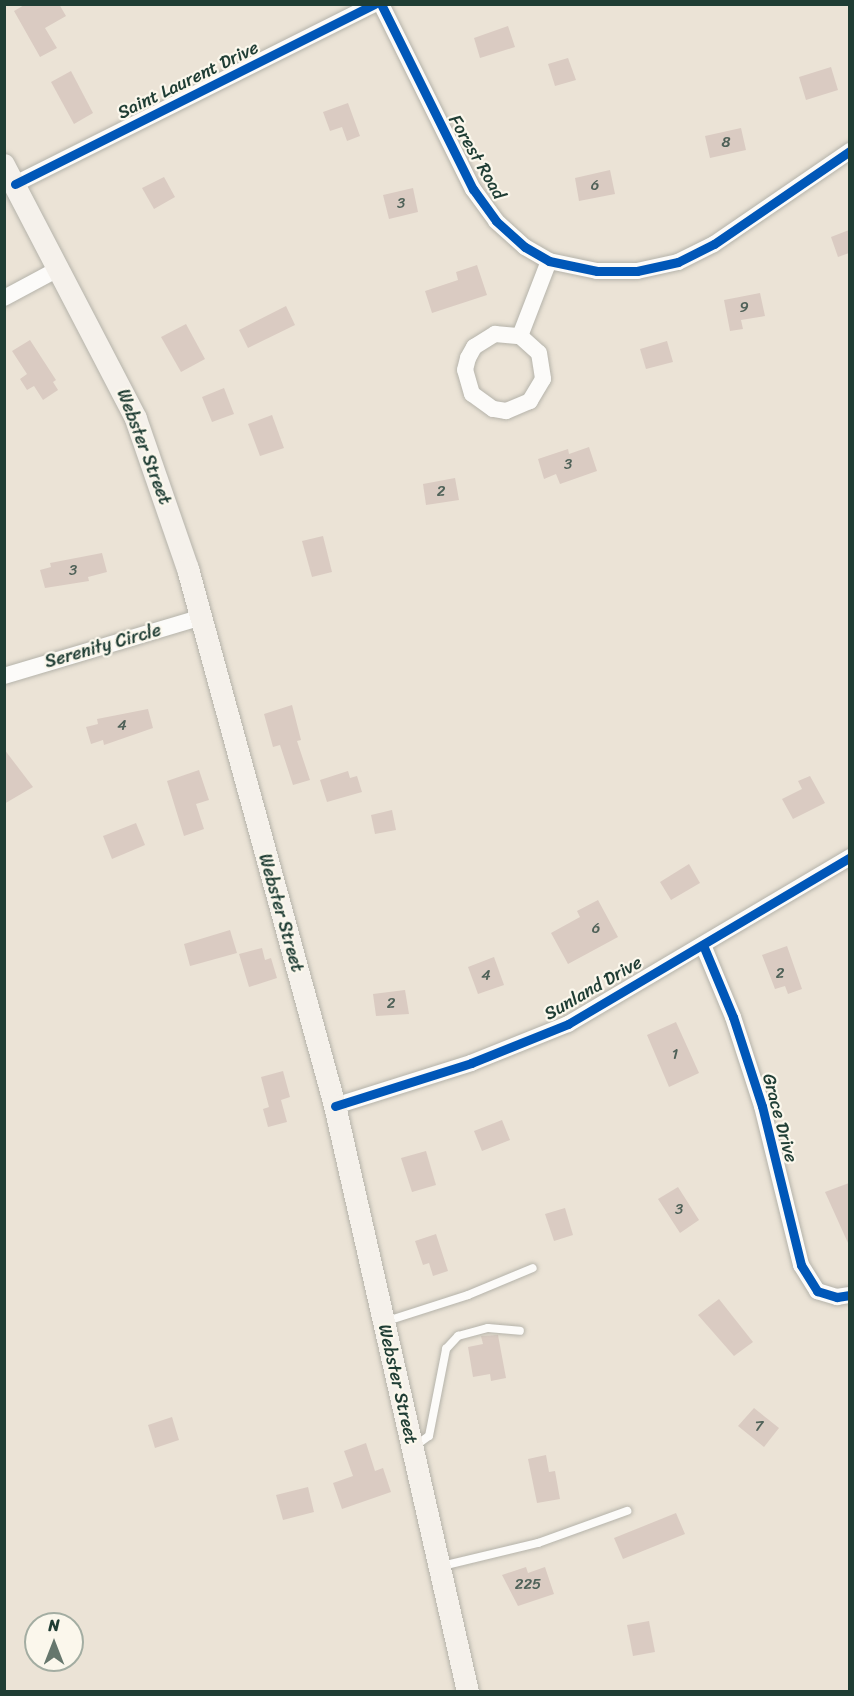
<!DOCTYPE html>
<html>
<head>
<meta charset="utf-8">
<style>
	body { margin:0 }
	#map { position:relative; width:854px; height:1696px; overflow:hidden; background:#ebe3d6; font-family:Sriracha,sans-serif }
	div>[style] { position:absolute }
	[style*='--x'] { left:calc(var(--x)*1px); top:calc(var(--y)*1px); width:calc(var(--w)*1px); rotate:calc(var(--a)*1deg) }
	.building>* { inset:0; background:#dacbc2 }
	.roads { filter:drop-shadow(0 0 2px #b5b3aa) drop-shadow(0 0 2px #b5b3aa) }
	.lane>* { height:8px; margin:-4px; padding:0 4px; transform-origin:4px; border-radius:4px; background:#fcfbf9 }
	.street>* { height:16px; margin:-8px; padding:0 8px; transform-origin:8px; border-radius:8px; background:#fcfbf9 }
	.secondary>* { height:22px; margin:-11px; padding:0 11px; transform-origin:11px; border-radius:11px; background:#f5f1eb }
	.cycleway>* { height:9px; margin:-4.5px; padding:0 4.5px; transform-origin:4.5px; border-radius:4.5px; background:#0057b8 }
	span { translate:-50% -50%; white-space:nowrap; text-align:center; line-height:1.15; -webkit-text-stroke:4.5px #fbf7ec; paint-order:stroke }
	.number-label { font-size:15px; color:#4f6158 }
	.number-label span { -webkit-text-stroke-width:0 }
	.street-label { font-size:18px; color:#1f3d34 }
	.frame { position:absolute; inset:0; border:6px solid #1f3d34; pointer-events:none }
	.north { position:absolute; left:24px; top:1612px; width:60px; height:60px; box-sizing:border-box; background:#fbf7ec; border:2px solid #a3ada2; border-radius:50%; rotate:0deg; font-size:16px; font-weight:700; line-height:24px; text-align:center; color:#1f3d34 }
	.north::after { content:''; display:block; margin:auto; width:21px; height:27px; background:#66776d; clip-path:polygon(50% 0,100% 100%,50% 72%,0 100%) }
</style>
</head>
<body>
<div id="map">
	<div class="building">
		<div style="clip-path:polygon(26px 4px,59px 4px,66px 16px,45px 28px,57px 48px,40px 57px,14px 11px)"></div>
		<div style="clip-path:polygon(508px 26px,515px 47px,480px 58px,474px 38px)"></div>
		<div style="clip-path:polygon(568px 58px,576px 80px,555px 86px,548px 64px)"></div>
		<div style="clip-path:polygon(831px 67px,838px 90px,806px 100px,799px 77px)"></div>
		<div style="clip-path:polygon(71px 71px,93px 113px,74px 124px,51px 82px)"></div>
		<div style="clip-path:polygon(348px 103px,360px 136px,347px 141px,342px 127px,330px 131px,323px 112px)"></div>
		<div style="clip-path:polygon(741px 128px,746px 150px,710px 158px,705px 136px)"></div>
		<div style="clip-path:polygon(610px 170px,615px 194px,579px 201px,575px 178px)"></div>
		<div style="clip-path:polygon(164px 177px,175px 197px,154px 209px,142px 188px)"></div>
		<div style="clip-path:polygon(413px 188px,418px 212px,389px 219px,383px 195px)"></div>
		<div style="clip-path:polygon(849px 230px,849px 253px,838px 257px,831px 237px)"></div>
		<div style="clip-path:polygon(477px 265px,487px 295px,432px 313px,425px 291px,458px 280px,456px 272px)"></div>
		<div style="clip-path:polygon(760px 293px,765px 316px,741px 320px,743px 329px,730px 331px,724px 300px)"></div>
		<div style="clip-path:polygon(286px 306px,295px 325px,248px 348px,239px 330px)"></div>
		<div style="clip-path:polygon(186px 324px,205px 359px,181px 372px,161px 337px)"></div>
		<div style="clip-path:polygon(30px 340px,56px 380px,53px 382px,58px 390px,43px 400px,34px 386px,27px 390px,20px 379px,27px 374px,12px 351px)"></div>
		<div style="clip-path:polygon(667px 341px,673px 362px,646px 369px,640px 349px)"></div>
		<div style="clip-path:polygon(224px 388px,234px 414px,212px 422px,202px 397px)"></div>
		<div style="clip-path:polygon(272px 415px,284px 448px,260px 456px,248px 424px)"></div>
		<div style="clip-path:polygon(589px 447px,597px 471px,560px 484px,556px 474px,544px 479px,538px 459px,568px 449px,569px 454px)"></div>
		<div style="clip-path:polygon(455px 478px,459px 500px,426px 505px,423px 484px)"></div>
		<div style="clip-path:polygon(323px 536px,332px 572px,312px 577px,302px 541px)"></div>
		<div style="clip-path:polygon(102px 553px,107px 572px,88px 577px,89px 581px,45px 588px,40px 570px,51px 567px,50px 563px)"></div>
		<div style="clip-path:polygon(292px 705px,301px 740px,297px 741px,310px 780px,293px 785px,280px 745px,273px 747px,264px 714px)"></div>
		<div style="clip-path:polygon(148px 709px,153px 728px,104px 745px,103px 740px,91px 744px,86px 727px,98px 724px,97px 719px)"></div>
		<div style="clip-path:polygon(4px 749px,33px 787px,4px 804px)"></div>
		<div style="clip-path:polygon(199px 770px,209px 800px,196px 804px,204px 829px,184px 836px,167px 781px)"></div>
		<div style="clip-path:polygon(348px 771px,350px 778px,357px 776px,362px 792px,327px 802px,320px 780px)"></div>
		<div style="clip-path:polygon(810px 776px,825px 803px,793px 819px,782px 799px,802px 789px,798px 781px)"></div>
		<div style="clip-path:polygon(392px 810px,396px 830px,375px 834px,371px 815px)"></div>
		<div style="clip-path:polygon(136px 823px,145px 845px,112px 859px,103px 836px)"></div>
		<div style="clip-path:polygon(689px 864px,700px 883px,671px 900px,660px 882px)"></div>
		<div style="clip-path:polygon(598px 900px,618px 937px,568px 964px,551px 933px,580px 917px,577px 911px)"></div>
		<div style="clip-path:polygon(230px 930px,237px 953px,190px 966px,184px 944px)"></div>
		<div style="clip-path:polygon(787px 946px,802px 989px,788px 994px,785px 986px,775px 989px,762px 955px)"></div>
		<div style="clip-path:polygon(262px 948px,265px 960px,271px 958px,277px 978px,249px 987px,239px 954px)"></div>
		<div style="clip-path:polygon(494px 957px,504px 985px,478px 994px,468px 967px)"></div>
		<div style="clip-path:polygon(405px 990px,409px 1014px,376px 1016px,373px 994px)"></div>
		<div style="clip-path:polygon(676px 1022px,699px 1073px,669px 1087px,647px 1035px)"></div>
		<div style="clip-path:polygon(283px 1071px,290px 1097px,281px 1100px,287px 1122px,268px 1127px,263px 1109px,269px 1107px,261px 1077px)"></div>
		<div style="clip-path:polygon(502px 1120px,510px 1140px,482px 1151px,474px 1131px)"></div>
		<div style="clip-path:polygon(426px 1151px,436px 1185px,412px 1192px,401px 1158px)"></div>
		<div style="clip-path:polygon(849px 1183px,849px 1243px,848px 1243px,825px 1192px)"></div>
		<div style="clip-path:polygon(678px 1187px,699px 1220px,680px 1233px,658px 1199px)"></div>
		<div style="clip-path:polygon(565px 1208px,573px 1235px,554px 1241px,545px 1214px)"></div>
		<div style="clip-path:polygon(436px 1234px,448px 1271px,433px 1276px,429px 1263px,423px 1265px,415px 1241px)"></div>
		<div style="clip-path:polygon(719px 1299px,753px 1342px,734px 1356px,698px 1315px)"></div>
		<div style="clip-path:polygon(498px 1335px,506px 1378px,491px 1381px,490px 1374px,473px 1377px,468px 1347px,483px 1344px,481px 1336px)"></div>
		<div style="clip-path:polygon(754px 1408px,779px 1428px,764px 1447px,738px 1426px)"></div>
		<div style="clip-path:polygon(172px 1417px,179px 1440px,155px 1448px,148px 1425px)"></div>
		<div style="clip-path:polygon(366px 1443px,375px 1471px,383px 1468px,391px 1492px,342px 1509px,333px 1483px,353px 1476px,344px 1451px)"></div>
		<div style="clip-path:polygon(546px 1455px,549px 1472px,555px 1471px,560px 1499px,537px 1503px,528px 1459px)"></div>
		<div style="clip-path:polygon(308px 1487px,314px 1512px,283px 1520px,276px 1495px)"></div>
		<div style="clip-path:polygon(676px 1513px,685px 1534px,623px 1559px,614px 1538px)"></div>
		<div style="clip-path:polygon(526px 1567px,528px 1573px,545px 1567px,554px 1594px,518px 1606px,502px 1575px)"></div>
		<div style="clip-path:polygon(649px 1621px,655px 1652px,633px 1656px,627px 1625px)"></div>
	</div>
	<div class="roads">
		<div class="lane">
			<div style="--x:384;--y:1322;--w:88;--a:-17.8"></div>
			<div style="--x:468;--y:1295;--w:70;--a:-22.6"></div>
			<div style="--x:415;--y:1446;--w:17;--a:-36"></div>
			<div style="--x:429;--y:1436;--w:89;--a:-78.9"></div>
			<div style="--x:446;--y:1349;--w:18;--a:-47"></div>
			<div style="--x:458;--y:1336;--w:31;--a:-15"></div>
			<div style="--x:488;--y:1328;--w:32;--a:5"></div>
			<div style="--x:442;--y:1566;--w:99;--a:-13.5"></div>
			<div style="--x:538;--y:1543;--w:95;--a:-19.8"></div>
		</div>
		<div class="street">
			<div style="--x:381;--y:4;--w:207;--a:63.6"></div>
			<div style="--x:473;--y:189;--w:39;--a:54"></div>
			<div style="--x:496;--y:221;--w:39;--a:42"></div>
			<div style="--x:525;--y:247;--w:28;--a:30"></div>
			<div style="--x:549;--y:261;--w:49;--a:11.8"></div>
			<div style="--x:597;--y:271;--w:40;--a:0"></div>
			<div style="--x:637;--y:271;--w:42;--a:-12.4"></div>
			<div style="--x:678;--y:262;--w:40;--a:-26.6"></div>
			<div style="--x:714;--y:244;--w:165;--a:-34.4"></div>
			<div style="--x:15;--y:184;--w:402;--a:-26.6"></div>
			<div style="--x:4;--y:298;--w:64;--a:-28.2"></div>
			<div style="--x:520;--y:336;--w:25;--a:42"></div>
			<div style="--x:539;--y:353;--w:26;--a:81"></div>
			<div style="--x:543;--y:379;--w:26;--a:121"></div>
			<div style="--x:530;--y:401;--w:26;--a:157"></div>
			<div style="--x:506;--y:411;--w:13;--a:-171"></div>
			<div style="--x:493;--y:409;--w:26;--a:-144"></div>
			<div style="--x:472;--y:394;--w:25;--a:-106"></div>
			<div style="--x:465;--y:370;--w:12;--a:-76"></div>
			<div style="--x:468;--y:358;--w:13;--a:-61"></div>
			<div style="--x:474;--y:347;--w:25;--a:-32"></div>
			<div style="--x:495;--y:334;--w:25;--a:5"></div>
			<div style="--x:520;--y:336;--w:80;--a:-68.9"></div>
			<div style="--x:4;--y:676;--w:207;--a:-16.6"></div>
			<div style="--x:703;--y:945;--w:78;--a:67.4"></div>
			<div style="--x:733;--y:1017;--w:94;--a:72"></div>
			<div style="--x:762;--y:1106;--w:164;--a:76.2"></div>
			<div style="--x:801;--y:1265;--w:31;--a:58"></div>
			<div style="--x:817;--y:1291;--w:21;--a:17"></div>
			<div style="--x:837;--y:1297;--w:13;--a:-9"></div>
			<div style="--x:335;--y:1106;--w:143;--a:-17.5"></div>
			<div style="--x:471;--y:1063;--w:105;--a:-21.9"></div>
			<div style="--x:568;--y:1024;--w:328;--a:-30.6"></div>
		</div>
		<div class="secondary">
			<div style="--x:4;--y:165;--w:286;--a:62.5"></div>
			<div style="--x:136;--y:419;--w:159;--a:70.9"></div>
			<div style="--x:188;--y:569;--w:557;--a:74.69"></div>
			<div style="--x:335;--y:1106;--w:601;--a:77.21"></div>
		</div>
	</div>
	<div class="cycleway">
		<div style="--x:381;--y:4;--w:207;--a:63.6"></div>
		<div style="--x:473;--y:189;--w:39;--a:54"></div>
		<div style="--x:496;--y:221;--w:39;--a:42"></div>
		<div style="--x:525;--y:247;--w:28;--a:30"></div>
		<div style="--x:549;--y:261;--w:49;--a:11.8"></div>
		<div style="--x:597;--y:271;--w:40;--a:0"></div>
		<div style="--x:637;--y:271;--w:42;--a:-12.4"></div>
		<div style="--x:678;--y:262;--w:40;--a:-26.6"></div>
		<div style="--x:714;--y:244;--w:165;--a:-34.4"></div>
		<div style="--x:15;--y:184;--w:402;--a:-26.6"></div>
		<div style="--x:703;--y:945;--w:78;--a:67.4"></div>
		<div style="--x:733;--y:1017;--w:94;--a:72"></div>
		<div style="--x:762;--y:1106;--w:164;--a:76.2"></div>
		<div style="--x:801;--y:1265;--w:31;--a:58"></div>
		<div style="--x:817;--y:1291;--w:21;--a:17"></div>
		<div style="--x:837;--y:1297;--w:13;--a:-9"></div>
		<div style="--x:335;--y:1106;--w:143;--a:-17.5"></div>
		<div style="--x:471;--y:1063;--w:105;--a:-21.9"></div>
		<div style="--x:568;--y:1024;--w:328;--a:-30.6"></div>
	</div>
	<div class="number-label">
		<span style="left:726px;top:143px">8</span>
		<span style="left:595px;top:186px">6</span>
		<span style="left:401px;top:204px">3</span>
		<span style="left:744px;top:308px">9</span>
		<span style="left:568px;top:465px">3</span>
		<span style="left:441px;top:492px">2</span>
		<span style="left:73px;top:571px">3</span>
		<span style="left:122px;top:726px">4</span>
		<span style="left:596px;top:929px">6</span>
		<span style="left:780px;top:974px">2</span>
		<span style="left:486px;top:976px">4</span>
		<span style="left:391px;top:1004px">2</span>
		<span style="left:675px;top:1055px">1</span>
		<span style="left:679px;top:1210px">3</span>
		<span style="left:759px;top:1427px">7</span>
		<span style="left:528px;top:1585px">225</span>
	</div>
	<div class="street-label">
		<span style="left:188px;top:80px;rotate:-26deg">Saint Laurent Drive</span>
		<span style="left:477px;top:157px;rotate:60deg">Forest Road</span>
		<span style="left:144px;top:447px;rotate:69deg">Webster Street</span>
		<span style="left:103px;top:646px;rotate:-16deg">Serenity Circle</span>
		<span style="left:281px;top:913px;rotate:74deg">Webster Street</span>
		<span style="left:593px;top:988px;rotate:-30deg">Sunland Drive</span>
		<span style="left:780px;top:1118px;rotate:75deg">Grace Drive</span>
		<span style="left:398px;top:1384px;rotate:77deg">Webster Street</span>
	</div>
	<div class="frame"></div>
	<div class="north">N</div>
</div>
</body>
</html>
